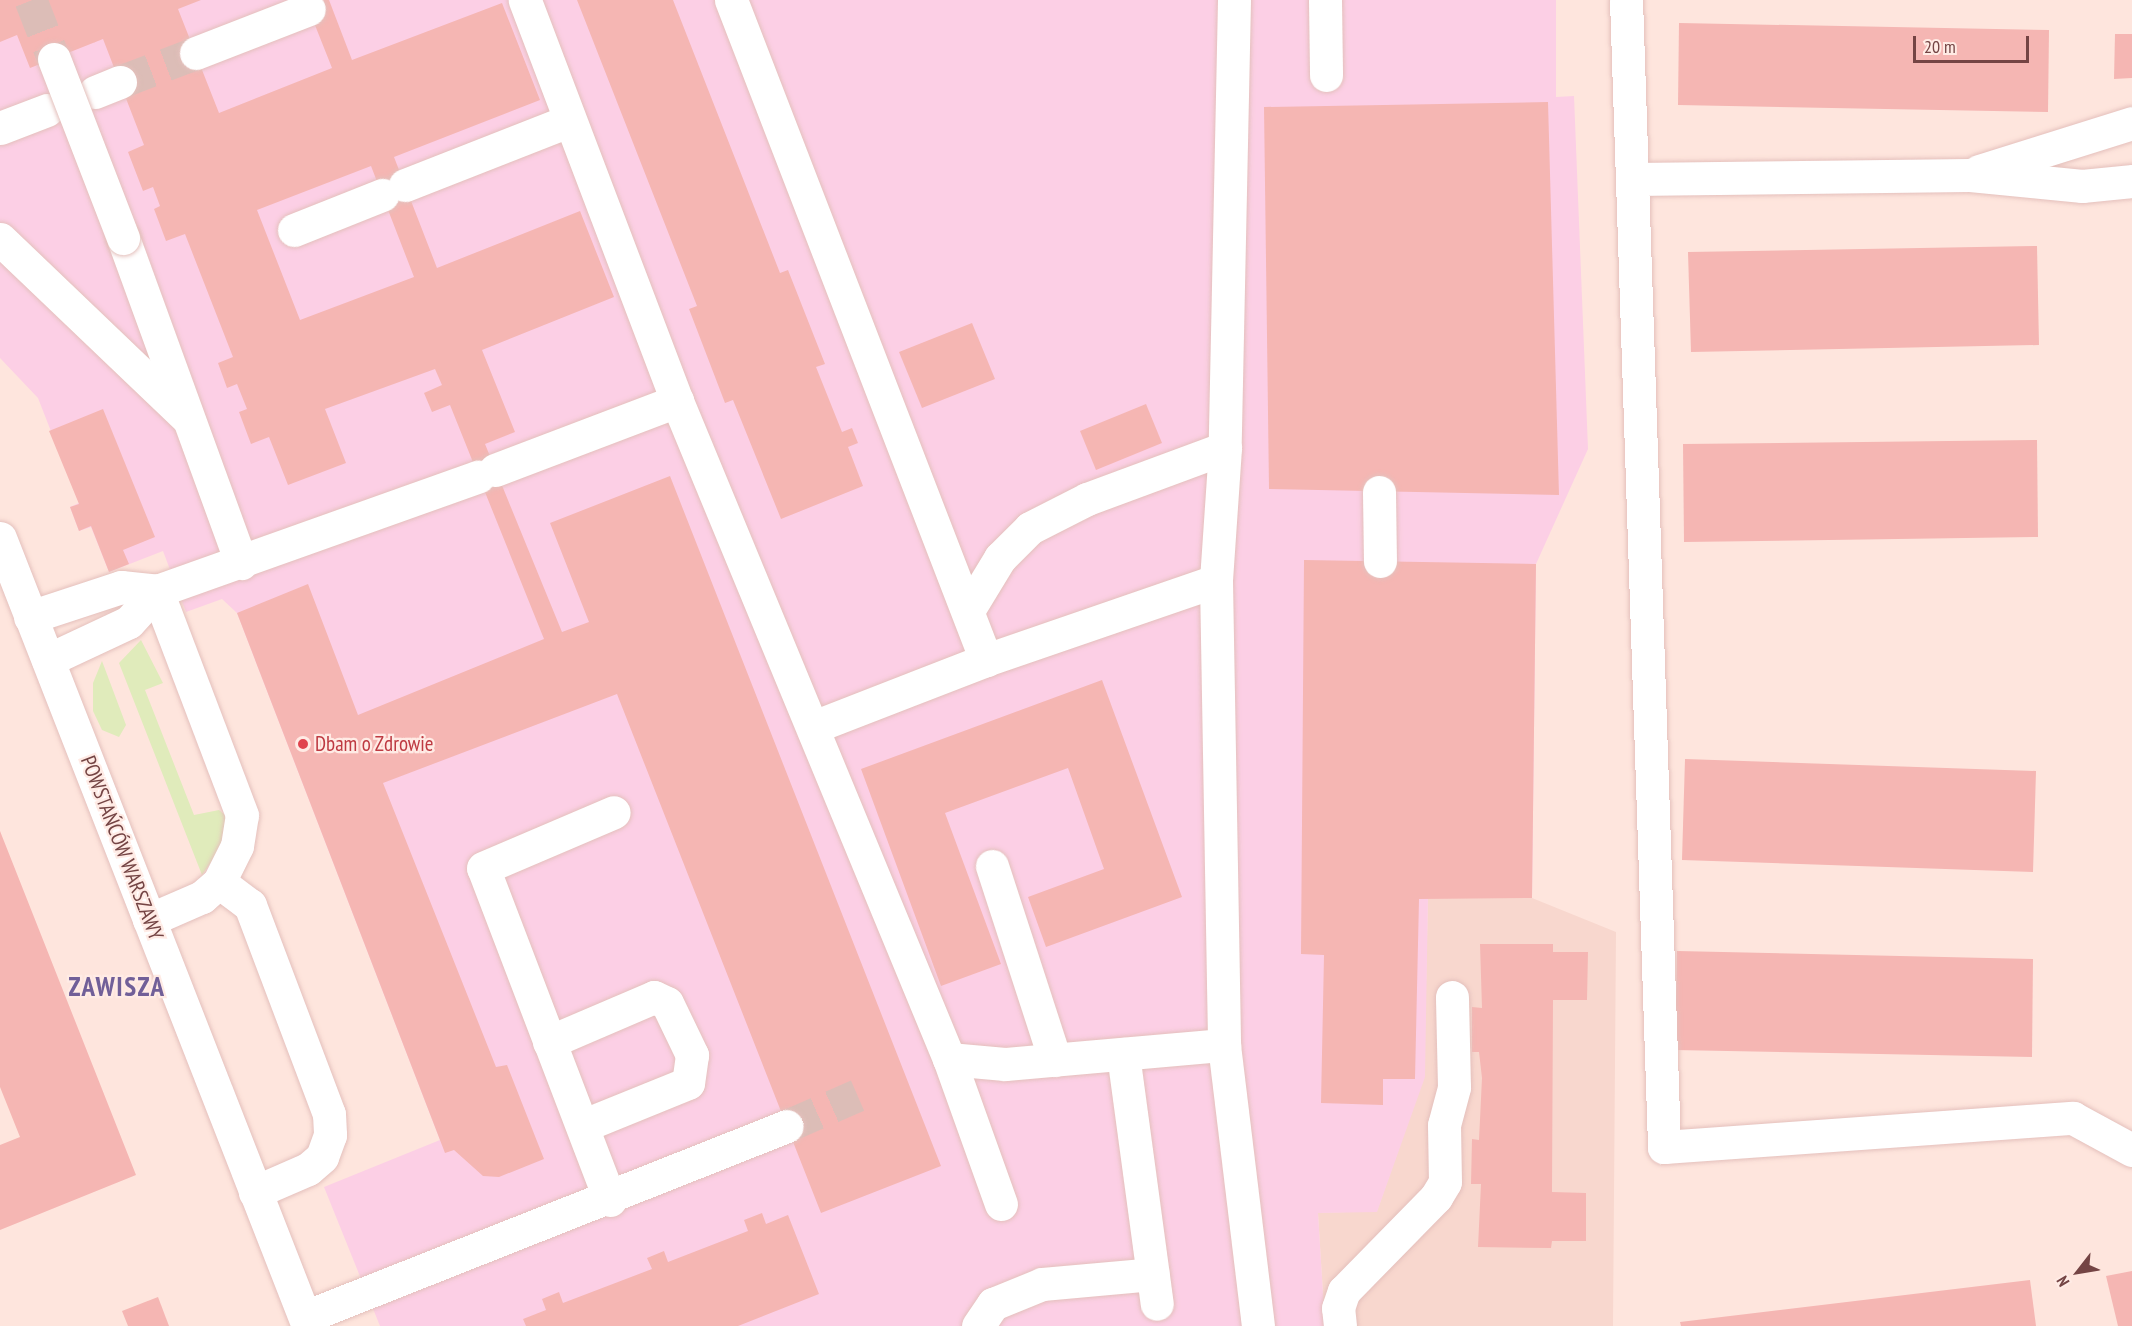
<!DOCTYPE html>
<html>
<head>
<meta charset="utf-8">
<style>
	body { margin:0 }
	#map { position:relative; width:2132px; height:1326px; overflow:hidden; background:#fee5dd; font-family:"PT Sans Narrow",sans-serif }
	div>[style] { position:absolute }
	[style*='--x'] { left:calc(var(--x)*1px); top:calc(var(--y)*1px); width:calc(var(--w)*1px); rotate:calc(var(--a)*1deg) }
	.residential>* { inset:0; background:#f8d7ce }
	.medical>* { inset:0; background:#fccfe5 }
	.green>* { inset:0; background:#e0ebbb }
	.building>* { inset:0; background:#f5b6b3 }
	.minor-tunnel>* { height:33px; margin-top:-16.5px; transform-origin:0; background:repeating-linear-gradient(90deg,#dcbdb7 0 33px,transparent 0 49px) }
	.roads { filter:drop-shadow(0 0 2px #e4c0bc) drop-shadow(0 0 2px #e4c0bc) }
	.minor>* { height:33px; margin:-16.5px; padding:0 16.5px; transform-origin:16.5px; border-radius:16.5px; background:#fff }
	.bridges { filter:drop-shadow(0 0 2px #e4c0bc) drop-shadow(0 0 2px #e4c0bc) }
	.minor-bridge>* { height:33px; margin:-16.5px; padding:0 16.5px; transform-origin:16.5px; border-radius:16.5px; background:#fff }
	.dots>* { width:16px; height:16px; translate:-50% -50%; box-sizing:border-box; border:3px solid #ffebe5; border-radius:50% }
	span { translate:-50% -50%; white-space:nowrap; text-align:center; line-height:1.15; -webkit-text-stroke:4.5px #ffebe5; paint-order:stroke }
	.health-label { font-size:21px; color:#be3a42 }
	.left { translate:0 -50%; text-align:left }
	.street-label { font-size:21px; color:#744444 }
	.district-label { font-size:27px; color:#715f98; font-weight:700; letter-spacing:1.5px }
	.north { position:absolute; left:2048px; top:1242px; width:60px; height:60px; -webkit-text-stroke:4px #ffebe5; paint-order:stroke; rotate:239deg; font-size:16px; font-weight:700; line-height:24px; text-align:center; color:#744444 }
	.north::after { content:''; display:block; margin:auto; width:21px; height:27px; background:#744444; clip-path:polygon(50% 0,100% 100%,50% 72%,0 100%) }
	.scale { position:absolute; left:1913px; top:36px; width:116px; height:27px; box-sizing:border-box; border:3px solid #744444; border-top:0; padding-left:8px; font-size:18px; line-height:21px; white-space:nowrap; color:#744444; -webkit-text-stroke:4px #ffebe5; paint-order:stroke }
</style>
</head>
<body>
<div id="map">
	<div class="residential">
		<div style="clip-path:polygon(1428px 897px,1532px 898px,1616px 932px,1613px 1326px,1325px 1326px,1318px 1213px,1377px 1211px,1424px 1077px)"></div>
	</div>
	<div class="medical">
		<div style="clip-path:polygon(0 0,1556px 0,1556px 97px,1574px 96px,1588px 449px,1536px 564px,1532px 898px,1428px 897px,1425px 1077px,1377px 1212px,1318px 1213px,1325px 1326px,380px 1326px,324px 1187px,440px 1140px,237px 613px,222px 599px,186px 612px,163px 551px,109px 572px,91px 527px,79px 531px,70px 507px,79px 503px,38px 398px,0 358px)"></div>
	</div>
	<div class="green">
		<div style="clip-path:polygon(141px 640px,163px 683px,145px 690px,194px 815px,219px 810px,226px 816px,220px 849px,202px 875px,119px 663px)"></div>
		<div style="clip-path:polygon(102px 661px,126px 725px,119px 737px,102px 730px,93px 711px,93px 683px)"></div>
	</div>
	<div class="building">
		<div style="clip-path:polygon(evenodd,0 0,201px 0,178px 9px,219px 113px,332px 68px,305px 0,329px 0,352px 60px,502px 3px,540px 100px,394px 157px,437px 268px,580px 211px,614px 297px,482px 350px,515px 432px,485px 444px,562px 632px,589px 622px,550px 523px,670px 476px,941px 1166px,821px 1213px,617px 694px,383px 783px,496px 1067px,507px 1065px,544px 1159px,499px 1177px,483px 1176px,454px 1150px,445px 1153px,237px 613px,308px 584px,358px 715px,544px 639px,450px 405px,432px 412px,424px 393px,442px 385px,435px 369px,325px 409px,346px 463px,288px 485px,269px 437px,251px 444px,239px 412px,247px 409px,237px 384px,227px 388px,218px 363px,233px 357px,185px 234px,166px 241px,154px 209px,160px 206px,153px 187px,143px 191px,128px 152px,144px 145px,103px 39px,30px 68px,17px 35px,0 42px,0 0,371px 166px,414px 277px,300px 320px,257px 210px,371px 166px)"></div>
		<div style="clip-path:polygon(577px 0,673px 0,780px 273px,788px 270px,825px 364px,816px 367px,842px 432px,852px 428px,858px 443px,848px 447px,863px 486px,781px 519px,733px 400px,725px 403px,689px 309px,697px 306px)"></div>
		<div style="clip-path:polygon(1679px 23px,2049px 30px,2048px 112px,1678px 105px)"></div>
		<div style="clip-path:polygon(2115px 34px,2132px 34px,2132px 78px,2114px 79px)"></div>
		<div style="clip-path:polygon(1548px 102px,1559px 495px,1269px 489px,1264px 107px)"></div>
		<div style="clip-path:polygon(2037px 246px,2039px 345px,1691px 352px,1688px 252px)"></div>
		<div style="clip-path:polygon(972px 323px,995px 379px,922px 408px,899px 352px)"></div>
		<div style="clip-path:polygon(1146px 404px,1162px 443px,1096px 470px,1080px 431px)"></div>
		<div style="clip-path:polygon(103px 409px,155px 537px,123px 550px,129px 564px,109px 572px,91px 526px,79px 531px,70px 507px,79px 504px,49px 431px)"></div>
		<div style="clip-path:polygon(2037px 440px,2038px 537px,1684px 542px,1683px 444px)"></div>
		<div style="clip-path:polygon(1304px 560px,1536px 564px,1532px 898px,1419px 899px,1415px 1079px,1383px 1079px,1383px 1105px,1321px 1103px,1324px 955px,1301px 954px)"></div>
		<div style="clip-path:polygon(1102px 680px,1182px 897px,1046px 947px,1028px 897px,1104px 869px,1068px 768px,945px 813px,1001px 964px,941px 986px,861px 769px)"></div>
		<div style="clip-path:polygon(1685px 759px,2036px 771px,2033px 872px,1682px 860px)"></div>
		<div style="clip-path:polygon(0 831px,136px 1175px,0 1230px,0 1145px,20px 1137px,0 1087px)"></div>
		<div style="clip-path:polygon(1480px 944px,1553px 944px,1553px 952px,1588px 952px,1587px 1000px,1553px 1000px,1552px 1192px,1586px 1193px,1586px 1241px,1552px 1241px,1551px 1248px,1478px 1247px,1481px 1184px,1471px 1184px,1472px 1139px,1479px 1140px,1482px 1078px,1479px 1052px,1472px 1052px,1472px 1007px,1482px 1008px)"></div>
		<div style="clip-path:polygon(1677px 951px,2033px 959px,2032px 1057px,1675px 1050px)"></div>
		<div style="clip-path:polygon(762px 1213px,766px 1224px,788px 1215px,819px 1294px,738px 1326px,526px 1326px,523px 1319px,546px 1310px,542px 1299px,559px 1292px,563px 1303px,652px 1269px,647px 1258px,664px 1251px,668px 1262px,748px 1231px,744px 1220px)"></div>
		<div style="clip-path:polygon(2132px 1271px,2132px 1326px,2118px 1326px,2106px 1276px)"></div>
		<div style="clip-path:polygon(2030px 1280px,2036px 1326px,1681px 1326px,1680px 1322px)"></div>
		<div style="clip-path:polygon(158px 1297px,169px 1326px,128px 1326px,122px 1311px)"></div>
	</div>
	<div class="minor-tunnel">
		<div style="--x:31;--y:0;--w:63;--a:68.7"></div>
		<div style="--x:120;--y:82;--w:81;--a:-20.9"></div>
		<div style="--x:787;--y:1126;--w:77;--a:-23.6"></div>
	</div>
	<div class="roads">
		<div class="minor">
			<div style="--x:731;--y:0;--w:708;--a:68.88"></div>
			<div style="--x:986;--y:660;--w:186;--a:158.8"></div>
			<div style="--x:1234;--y:0;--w:448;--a:91.2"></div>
			<div style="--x:1225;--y:448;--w:133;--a:93.9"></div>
			<div style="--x:1216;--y:581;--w:464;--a:89"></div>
			<div style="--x:1224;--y:1045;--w:283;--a:83.1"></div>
			<div style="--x:1325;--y:0;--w:75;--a:89.2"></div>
			<div style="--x:1626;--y:0;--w:1148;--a:88.1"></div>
			<div style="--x:1664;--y:1147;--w:410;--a:-4.1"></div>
			<div style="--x:2073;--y:1118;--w:67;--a:28.5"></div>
			<div style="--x:196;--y:53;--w:121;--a:-21.3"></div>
			<div style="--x:95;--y:92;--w:27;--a:-22"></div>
			<div style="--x:0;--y:128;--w:50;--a:-21"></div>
			<div style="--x:1979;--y:171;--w:160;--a:-17.4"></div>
			<div style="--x:1634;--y:179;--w:336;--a:-0.7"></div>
			<div style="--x:1970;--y:175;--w:113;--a:5.6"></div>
			<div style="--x:2082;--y:186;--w:50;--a:-5.7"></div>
			<div style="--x:405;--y:185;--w:175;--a:-21.4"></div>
			<div style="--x:294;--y:230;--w:95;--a:-21.7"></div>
			<div style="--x:123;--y:238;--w:346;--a:70"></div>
			<div style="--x:0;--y:239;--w:257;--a:43.7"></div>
			<div style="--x:677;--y:401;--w:712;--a:67.54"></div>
			<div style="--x:495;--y:470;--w:195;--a:-20.8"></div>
			<div style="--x:677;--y:401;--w:429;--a:-110.8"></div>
			<div style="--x:1379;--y:492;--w:69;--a:89.2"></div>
			<div style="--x:0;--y:538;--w:846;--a:68.65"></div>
			<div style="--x:969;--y:609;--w:60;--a:-58.7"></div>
			<div style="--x:1000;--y:558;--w:42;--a:-45"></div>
			<div style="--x:1030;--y:528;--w:64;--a:-27"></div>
			<div style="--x:1087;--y:499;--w:147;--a:-20.3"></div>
			<div style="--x:30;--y:617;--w:96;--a:-18.2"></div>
			<div style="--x:121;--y:587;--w:36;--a:6"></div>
			<div style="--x:157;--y:591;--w:341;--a:-19.6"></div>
			<div style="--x:48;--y:660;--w:89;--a:-25.1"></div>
			<div style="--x:129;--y:622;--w:42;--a:-47.9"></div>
			<div style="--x:986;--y:660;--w:243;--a:-19"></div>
			<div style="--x:992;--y:866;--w:204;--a:72"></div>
			<div style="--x:219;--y:882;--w:39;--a:37"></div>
			<div style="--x:250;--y:905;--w:223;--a:69.3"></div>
			<div style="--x:329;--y:1114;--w:21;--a:87"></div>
			<div style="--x:330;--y:1135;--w:23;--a:110"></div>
			<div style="--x:322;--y:1157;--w:18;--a:139"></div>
			<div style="--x:308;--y:1169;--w:58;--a:156.5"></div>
			<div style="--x:149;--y:920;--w:58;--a:-23.5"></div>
			<div style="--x:202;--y:897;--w:23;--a:-41"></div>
			<div style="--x:219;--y:882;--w:40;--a:-63.4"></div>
			<div style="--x:237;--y:846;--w:31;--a:-81"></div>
			<div style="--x:242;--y:815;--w:240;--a:-110.8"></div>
			<div style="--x:549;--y:1042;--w:114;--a:-23.2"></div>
			<div style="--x:654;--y:997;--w:14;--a:25"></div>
			<div style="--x:667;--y:1003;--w:58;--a:64.3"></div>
			<div style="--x:692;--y:1055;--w:28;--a:98"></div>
			<div style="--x:688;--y:1083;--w:114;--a:157.9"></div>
			<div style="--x:1123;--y:1054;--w:252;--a:82.3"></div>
			<div style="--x:610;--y:1200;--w:355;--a:-110.9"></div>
			<div style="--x:483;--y:868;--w:142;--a:-23.1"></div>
			<div style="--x:1001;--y:1204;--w:154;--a:-109.7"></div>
			<div style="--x:949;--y:1059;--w:56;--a:5.1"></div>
			<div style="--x:1005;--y:1064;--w:220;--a:-5"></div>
			<div style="--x:305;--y:1317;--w:518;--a:-21.62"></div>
			<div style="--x:978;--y:1326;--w:27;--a:-56"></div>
			<div style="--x:993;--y:1304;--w:53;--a:-22.2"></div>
			<div style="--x:1042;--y:1284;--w:111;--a:-5.1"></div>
			<div style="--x:1340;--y:1326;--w:18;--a:-96"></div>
			<div style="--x:1338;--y:1308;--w:18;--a:-71"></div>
			<div style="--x:1344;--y:1291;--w:132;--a:-45.6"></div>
			<div style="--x:1436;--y:1197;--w:17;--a:-59"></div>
			<div style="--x:1445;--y:1182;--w:57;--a:-91"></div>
			<div style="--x:1444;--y:1125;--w:39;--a:-75"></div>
			<div style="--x:1454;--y:1087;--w:90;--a:-91.3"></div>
		</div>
	</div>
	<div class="bridges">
		<div class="minor-bridge">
			<div style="--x:54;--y:59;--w:192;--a:68.9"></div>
		</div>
	</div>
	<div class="dots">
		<div style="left:303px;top:744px;background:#e0444e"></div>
	</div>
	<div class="health-label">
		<span class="left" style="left:315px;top:744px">Dbam o Zdrowie</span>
	</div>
	<div class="street-label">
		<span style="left:122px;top:848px;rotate:69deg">POWSTAŃCÓW WARSZAWY</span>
	</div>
	<div class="district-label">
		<span style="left:117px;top:987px">ZAWISZA</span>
	</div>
	<div class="north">N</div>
	<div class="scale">20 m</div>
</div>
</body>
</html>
